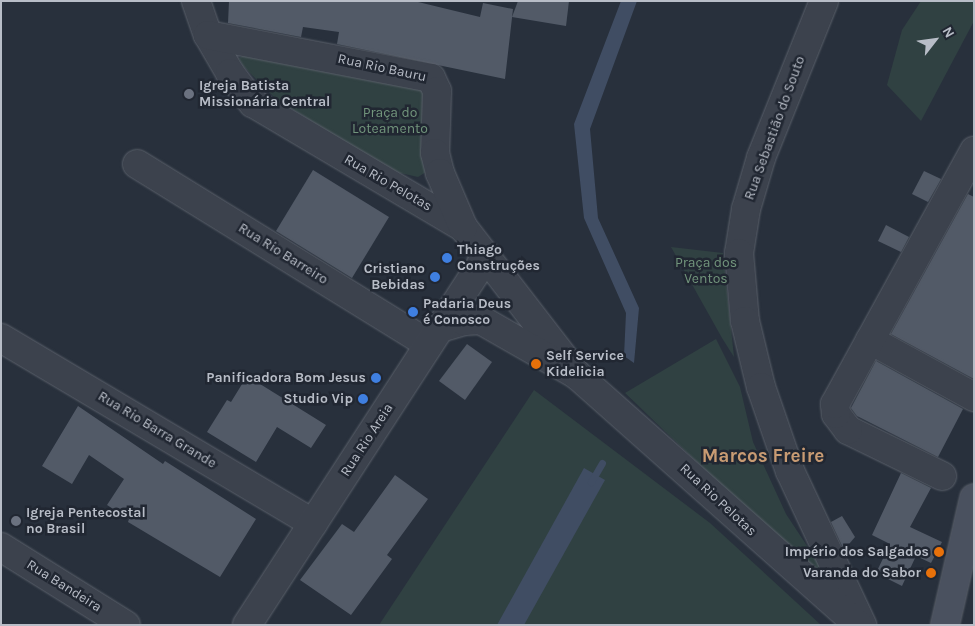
<!DOCTYPE html>
<html>
<head>
<meta charset="utf-8">
<style>
	body { margin:0 }
	#map { position:relative; width:975px; height:626px; overflow:hidden; background:#28303c; font-family:Karla,sans-serif }
	div>[style] { position:absolute }
	[style*='--x'] { left:calc(var(--x)*1px); top:calc(var(--y)*1px); width:calc(var(--w)*1px); rotate:calc(var(--a)*1deg) }
	.green>* { inset:0; background:#304142 }
	.water>* { inset:0; background:#404d63 }
	.stream>* { height:7px; margin:-3.5px; padding:0 3.5px; transform-origin:3.5px; border-radius:3.5px; background:#404d63 }
	.building>* { inset:0; background:#525a67 }
	.roads { filter:drop-shadow(0 0 1px #5a606a) drop-shadow(0 0 1px #5a606a) }
	.minor>* { height:28px; margin:-14px; padding:0 14px; transform-origin:14px; border-radius:14px; background:#3c424d }
	.secondary>* { height:28px; margin:-14px; padding:0 14px; transform-origin:14px; border-radius:14px; background:#4a515f }
	.dots>* { width:14px; height:14px; translate:-50% -50%; box-sizing:border-box; border:2px solid #212732; border-radius:50% }
	span { translate:-50% -50%; white-space:nowrap; text-align:center; line-height:1.15; -webkit-text-stroke:5px #212732; paint-order:stroke }
	.street-label { font-size:14px; color:#b8bdc7 }
	.poi-label { font-size:14px; color:#b8bdc7; font-weight:700 }
	.left { translate:0 -50%; text-align:left }
	.right { translate:-100% -50%; text-align:right }
	.park-label { font-size:14px; color:#72957c }
	.district-label { font-size:19px; color:#c89b73; font-weight:700 }
	.frame { position:absolute; inset:0; border:2px solid #b8bdc7; pointer-events:none }
	.north { position:absolute; left:910px; top:15px; width:50px; height:50px; -webkit-text-stroke:4px #212732; paint-order:stroke; rotate:60deg; font-size:14px; font-weight:700; line-height:20px; text-align:center; color:#b8bdc7 }
	.north::after { content:''; display:block; margin:auto; width:18px; height:22px; background:#b8bdc7; clip-path:polygon(50% 0,100% 100%,50% 72%,0 100%) }
</style>
</head>
<body>
<div id="map">
	<div class="green">
		<div style="clip-path:polygon(921px 1px,974px 1px,974px 21px,921px 121px,887px 85px,902px 30px)"></div>
		<div style="clip-path:polygon(244px 55px,431px 86px,426px 172px,418px 177px,391px 171px,276px 99px,243px 66px,239px 58px)"></div>
		<div style="clip-path:polygon(671px 247px,723px 253px,734px 357px,722px 338px)"></div>
		<div style="clip-path:polygon(716px 339px,740px 387px,753px 442px,786px 514px,846px 605px,625px 393px)"></div>
		<div style="clip-path:polygon(534px 390px,710px 523px,821px 625px,379px 625px)"></div>
	</div>
	<div class="water">
		<div style="clip-path:polygon(621px 1px,637px 1px,590px 129px,598px 218px,639px 308px,634px 363px,624px 356px,626px 313px,584px 218px,574px 124px)"></div>
		<div style="clip-path:polygon(584px 468px,605px 480px,524px 625px,497px 625px)"></div>
	</div>
	<div class="stream">
		<div style="--x:591;--y:482;--w:22;--a:-60"></div>
	</div>
	<div class="building">
		<div style="clip-path:polygon(229px 1px,414px 1px,480px 17px,483px 3px,513px 9px,505px 79px,337px 44px,339px 32px,303px 27px,301px 37px,228px 23px)"></div>
		<div style="clip-path:polygon(518px 1px,569px 1px,566px 26px,512px 17px)"></div>
		<div style="clip-path:polygon(313px 170px,389px 217px,352px 278px,276px 231px)"></div>
		<div style="clip-path:polygon(924px 171px,941px 179px,928px 202px,912px 194px)"></div>
		<div style="clip-path:polygon(968px 194px,974px 197px,974px 379px,891px 334px)"></div>
		<div style="clip-path:polygon(886px 225px,909px 237px,901px 252px,878px 241px)"></div>
		<div style="clip-path:polygon(467px 344px,492px 362px,465px 400px,439px 381px)"></div>
		<div style="clip-path:polygon(876px 361px,963px 409px,938px 457px,857px 416px,851px 408px)"></div>
		<div style="clip-path:polygon(247px 376px,326px 425px,311px 448px,277px 427px,256px 462px,207px 432px,227px 400px,231px 402px)"></div>
		<div style="clip-path:polygon(78px 406px,163px 464px,165px 461px,256px 519px,220px 577px,128px 522px,129px 519px,107px 505px,124px 479px,89px 455px,72px 484px,42px 466px)"></div>
		<div style="clip-path:polygon(901px 473px,931px 488px,910px 527px,942px 542px,931px 563px,916px 556px,902px 586px,876px 573px,890px 544px,872px 535px)"></div>
		<div style="clip-path:polygon(395px 475px,428px 499px,387px 555px,392px 559px,351px 615px,300px 580px,342px 524px,354px 532px)"></div>
		<div style="clip-path:polygon(842px 516px,855px 537px,844px 550px,831px 522px)"></div>
	</div>
	<div class="roads">
		<div class="minor">
			<div style="--x:196;--y:1;--w:36;--a:71"></div>
			<div style="--x:208;--y:35;--w:44;--a:59.9"></div>
			<div style="--x:230;--y:73;--w:38;--a:53"></div>
			<div style="--x:253;--y:103;--w:244;--a:30.6"></div>
			<div style="--x:463;--y:227;--w:187;--a:52.4"></div>
			<div style="--x:824;--y:1;--w:169;--a:111.9"></div>
			<div style="--x:761;--y:158;--w:53;--a:106.4"></div>
			<div style="--x:746;--y:209;--w:45;--a:99"></div>
			<div style="--x:739;--y:253;--w:68;--a:85"></div>
			<div style="--x:745;--y:321;--w:68;--a:76.4"></div>
			<div style="--x:761;--y:387;--w:89;--a:71"></div>
			<div style="--x:790;--y:471;--w:170;--a:64.9"></div>
			<div style="--x:208;--y:35;--w:227;--a:10.9"></div>
			<div style="--x:431;--y:78;--w:14;--a:65"></div>
			<div style="--x:437;--y:91;--w:62;--a:91.8"></div>
			<div style="--x:435;--y:153;--w:21;--a:76"></div>
			<div style="--x:440;--y:173;--w:59;--a:66.9"></div>
			<div style="--x:137;--y:164;--w:343;--a:31.7"></div>
			<div style="--x:440;--y:328;--w:25;--a:-16"></div>
			<div style="--x:464;--y:321;--w:17;--a:-3"></div>
			<div style="--x:481;--y:320;--w:111;--a:29.8"></div>
			<div style="--x:577;--y:375;--w:375;--a:41.6"></div>
			<div style="--x:1;--y:338;--w:363;--a:30.7"></div>
			<div style="--x:870;--y:340;--w:119;--a:28.7"></div>
			<div style="--x:942;--y:476;--w:105;--a:-153.9"></div>
			<div style="--x:848;--y:430;--w:20;--a:-127"></div>
			<div style="--x:836;--y:414;--w:10;--a:-96"></div>
			<div style="--x:835;--y:404;--w:289;--a:-61.2"></div>
			<div style="--x:1;--y:547;--w:147;--a:32"></div>
			<div style="--x:247;--y:625;--w:440;--a:-57"></div>
		</div>
		<div class="secondary">
			<div style="--x:945;--y:625;--w:130;--a:-77.1"></div>
		</div>
	</div>
	<div class="dots">
		<div style="left:189px;top:94px;background:#6b7280"></div>
		<div style="left:447px;top:258px;background:#3f7fe0"></div>
		<div style="left:435px;top:277px;background:#3f7fe0"></div>
		<div style="left:413px;top:312px;background:#3f7fe0"></div>
		<div style="left:536px;top:364px;background:#e8710a"></div>
		<div style="left:376px;top:378px;background:#3f7fe0"></div>
		<div style="left:363px;top:399px;background:#3f7fe0"></div>
		<div style="left:16px;top:521px;background:#6b7280"></div>
		<div style="left:939px;top:552px;background:#e8710a"></div>
		<div style="left:931px;top:573px;background:#e8710a"></div>
	</div>
	<div class="street-label">
		<span style="left:382px;top:68px;rotate:12deg">Rua Rio Bauru</span>
		<span style="left:775px;top:128px;rotate:-70deg">Rua Sebastião do Souto</span>
		<span style="left:388px;top:183px;rotate:30deg">Rua Rio Pelotas</span>
		<span style="left:283px;top:254px;rotate:32deg">Rua Rio Barreiro</span>
		<span style="left:157px;top:430px;rotate:31deg">Rua Rio Barra Grande</span>
		<span style="left:367px;top:440px;rotate:-57deg">Rua Rio Areia</span>
		<span style="left:718px;top:500px;rotate:43deg">Rua Rio Pelotas</span>
		<span style="left:64px;top:586px;rotate:32deg">Rua Bandeira</span>
	</div>
	<div class="poi-label">
		<span class="left" style="left:199px;top:94px">Igreja Batista<br>Missionária Central</span>
		<span class="left" style="left:457px;top:258px">Thiago<br>Construções</span>
		<span class="right" style="left:425px;top:277px">Cristiano<br>Bebidas</span>
		<span class="left" style="left:423px;top:312px">Padaria Deus<br>é Conosco</span>
		<span class="left" style="left:546px;top:364px">Self Service<br>Kidelicia</span>
		<span class="right" style="left:366px;top:378px">Panificadora Bom Jesus</span>
		<span class="right" style="left:353px;top:399px">Studio Vip</span>
		<span class="left" style="left:26px;top:521px">Igreja Pentecostal<br>no Brasil</span>
		<span class="right" style="left:929px;top:552px">Império dos Salgados</span>
		<span class="right" style="left:921px;top:573px">Varanda do Sabor</span>
	</div>
	<div class="park-label">
		<span style="left:390px;top:121px">Praça do<br>Loteamento</span>
		<span style="left:706px;top:271px">Praça dos<br>Ventos</span>
	</div>
	<div class="district-label">
		<span style="left:763px;top:457px">Marcos Freire</span>
	</div>
	<div class="frame"></div>
	<div class="north">N</div>
</div>
</body>
</html>
